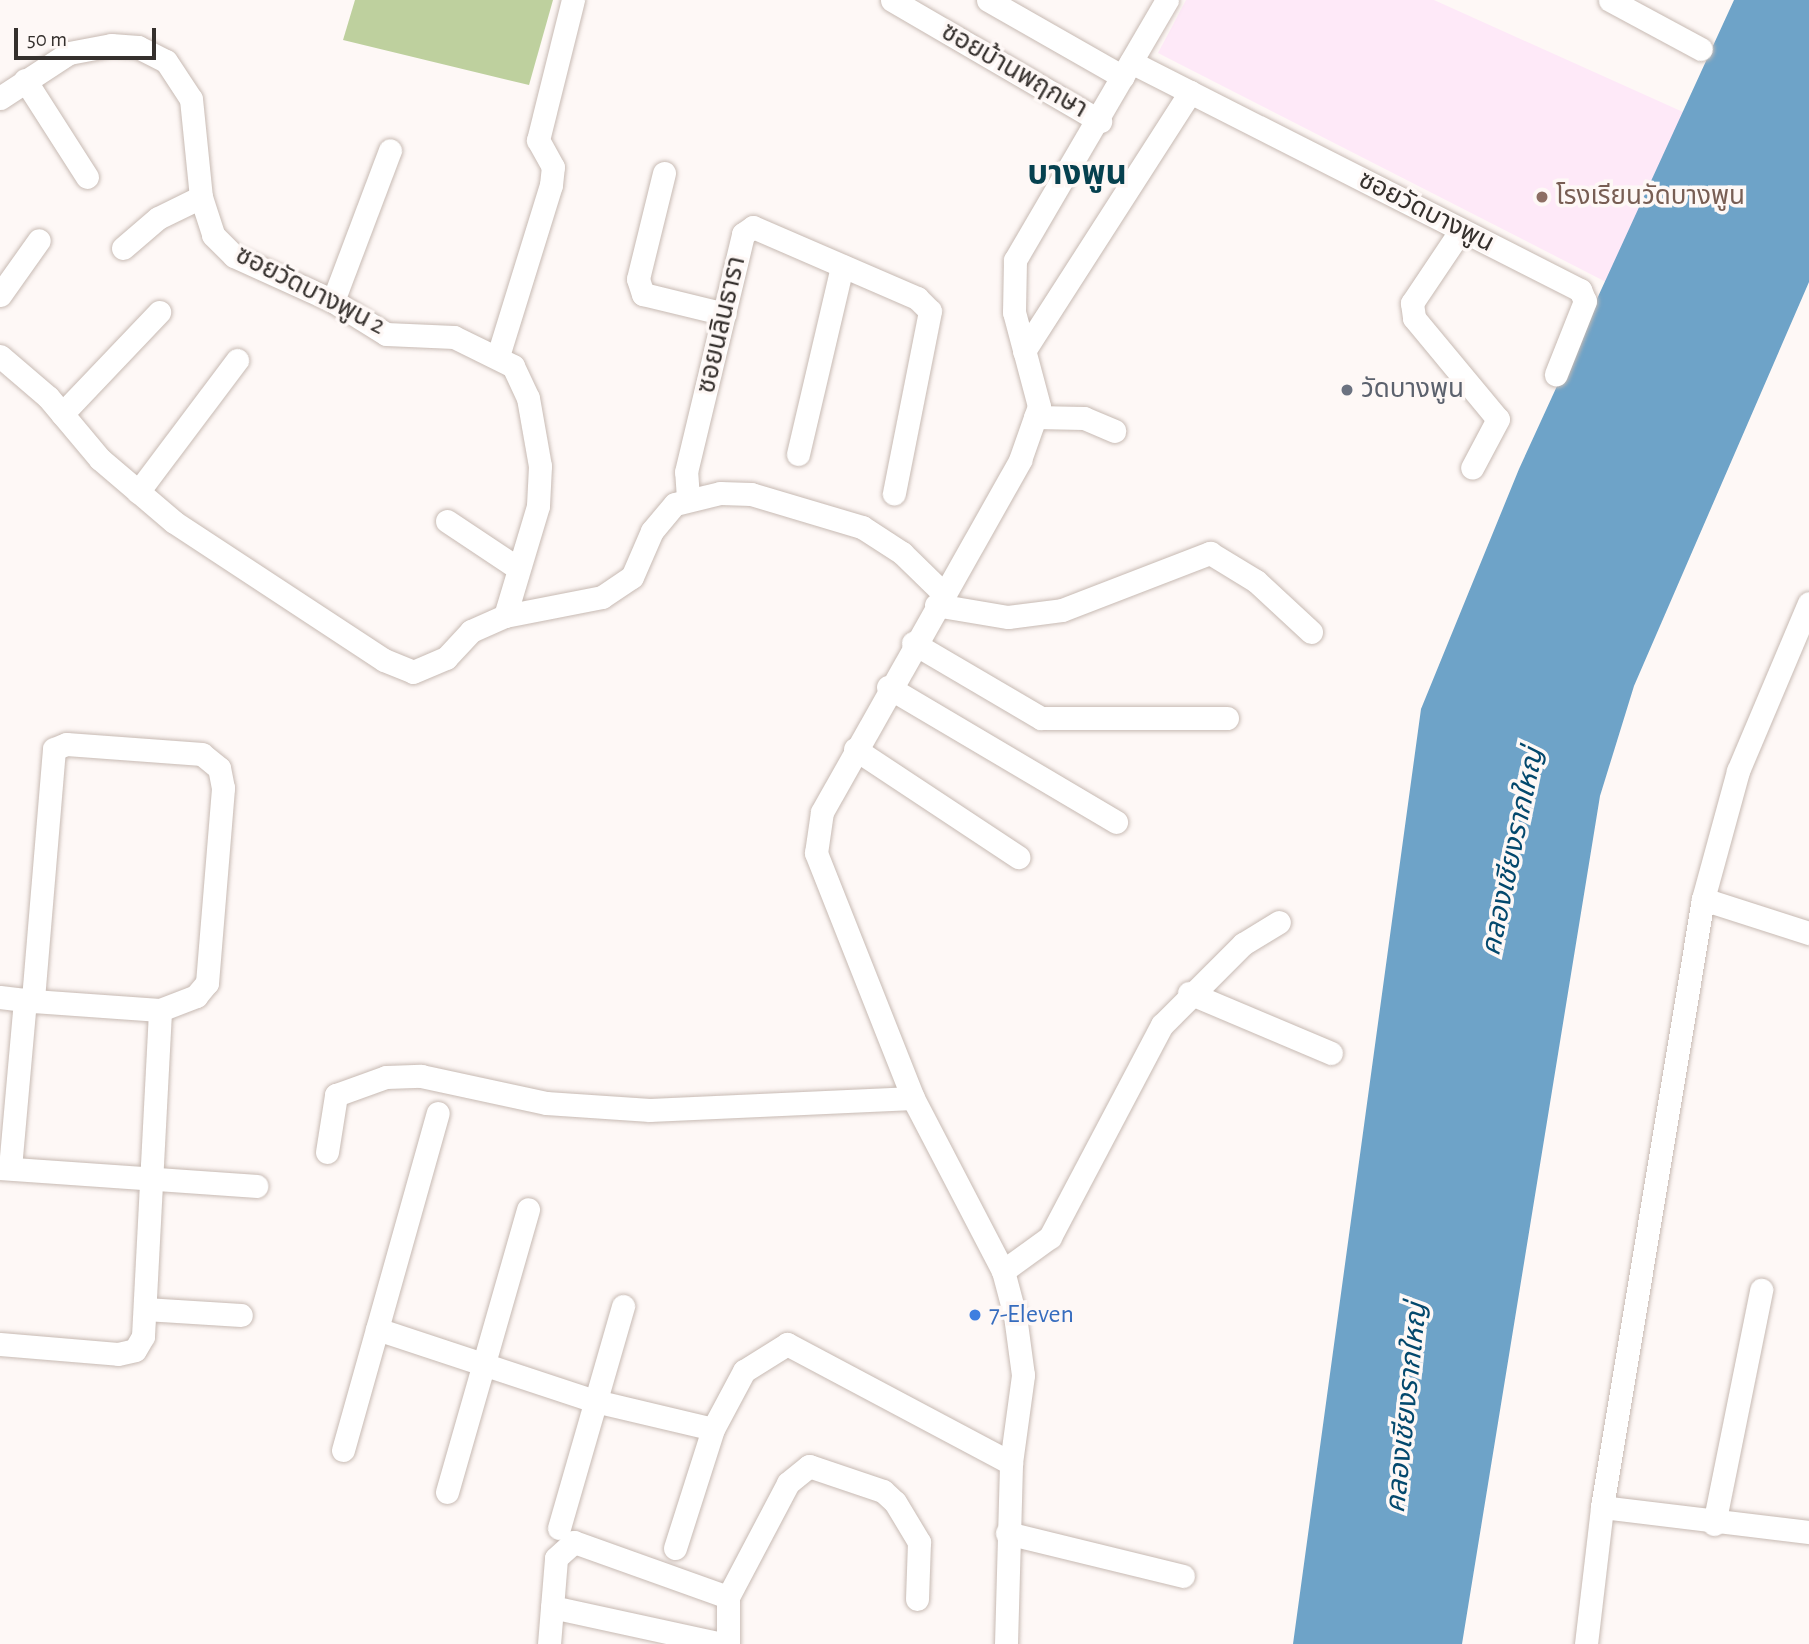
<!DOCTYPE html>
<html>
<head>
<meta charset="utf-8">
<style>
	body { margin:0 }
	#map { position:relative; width:1809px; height:1644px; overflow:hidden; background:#fef8f6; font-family:"Alegreya Sans","Noto Sans Thai",sans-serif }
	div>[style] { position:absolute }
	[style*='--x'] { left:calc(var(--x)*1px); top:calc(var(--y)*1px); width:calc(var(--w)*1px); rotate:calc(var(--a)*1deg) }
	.education>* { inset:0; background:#fee9f8 }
	.green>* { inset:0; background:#bed09e }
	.water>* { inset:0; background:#6ea3c8 }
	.roads { filter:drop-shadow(0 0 2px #c7bab3) drop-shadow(0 0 2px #c7bab3) }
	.minor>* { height:23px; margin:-11.5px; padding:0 11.5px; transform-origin:11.5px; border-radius:11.5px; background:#fff }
	.dots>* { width:19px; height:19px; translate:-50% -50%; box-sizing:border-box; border:4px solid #fef8f6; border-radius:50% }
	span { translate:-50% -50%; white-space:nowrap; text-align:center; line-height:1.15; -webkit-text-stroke:7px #fef8f6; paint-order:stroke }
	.street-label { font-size:26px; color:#35302d }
	.education-label { font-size:26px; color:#785e54 }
	.left { translate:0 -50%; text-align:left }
	.worship-label { font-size:26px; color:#5b616d }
	.shop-label { font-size:26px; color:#366cbe }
	.water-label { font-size:28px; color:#03486d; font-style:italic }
	.district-label { font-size:33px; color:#06414f; font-weight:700 }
	.scale { position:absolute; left:14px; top:28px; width:142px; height:32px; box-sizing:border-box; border:4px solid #35302d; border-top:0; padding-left:9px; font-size:21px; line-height:24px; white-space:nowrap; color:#35302d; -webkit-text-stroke:5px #fef8f6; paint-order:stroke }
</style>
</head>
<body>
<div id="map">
	<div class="education">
		<div style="clip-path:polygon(1186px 0,1434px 0,1683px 112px,1606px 282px,1158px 53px)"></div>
	</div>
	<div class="green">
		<div style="clip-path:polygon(355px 0,553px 0,529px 85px,343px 40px)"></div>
	</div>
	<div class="water">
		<div style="clip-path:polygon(1734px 0,1809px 0,1809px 282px,1634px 686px,1600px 796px,1462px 1644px,1293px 1644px,1421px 709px,1519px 469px)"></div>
	</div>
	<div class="roads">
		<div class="minor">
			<div style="--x:892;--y:0;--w:241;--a:30.2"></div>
			<div style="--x:988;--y:0;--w:155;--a:29.7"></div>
			<div style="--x:1610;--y:0;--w:103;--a:28.3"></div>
			<div style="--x:1131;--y:62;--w:504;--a:26.92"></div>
			<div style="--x:1580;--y:290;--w:12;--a:66"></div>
			<div style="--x:1585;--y:301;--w:79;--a:111.7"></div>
			<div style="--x:25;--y:80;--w:115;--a:57.4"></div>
			<div style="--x:0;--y:98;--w:82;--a:-33.1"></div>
			<div style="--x:69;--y:53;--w:43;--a:-10.8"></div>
			<div style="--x:111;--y:45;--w:27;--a:4"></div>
			<div style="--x:138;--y:47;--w:31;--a:27"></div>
			<div style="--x:166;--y:61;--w:45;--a:56.7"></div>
			<div style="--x:191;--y:99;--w:99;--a:84.2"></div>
			<div style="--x:201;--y:197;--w:40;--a:72"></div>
			<div style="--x:213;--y:235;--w:30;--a:45"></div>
			<div style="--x:234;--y:256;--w:109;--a:24.4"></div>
			<div style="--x:333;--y:301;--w:62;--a:31.9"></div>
			<div style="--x:386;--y:334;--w:68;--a:2.5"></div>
			<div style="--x:454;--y:337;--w:66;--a:26.2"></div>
			<div style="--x:513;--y:366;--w:35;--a:65"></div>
			<div style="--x:528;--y:398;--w:69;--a:80"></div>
			<div style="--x:540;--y:466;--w:40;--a:92.9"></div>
			<div style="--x:538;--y:506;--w:115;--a:106.7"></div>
			<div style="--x:664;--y:173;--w:109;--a:103.8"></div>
			<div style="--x:638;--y:279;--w:16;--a:72"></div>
			<div style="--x:643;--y:294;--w:84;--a:13.7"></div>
			<div style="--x:1461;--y:230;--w:88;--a:123.9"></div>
			<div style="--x:1412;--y:303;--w:15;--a:82"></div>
			<div style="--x:1414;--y:318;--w:131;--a:50.3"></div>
			<div style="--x:1498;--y:419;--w:55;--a:118"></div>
			<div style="--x:123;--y:248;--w:46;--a:-40.6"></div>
			<div style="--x:158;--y:218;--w:48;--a:-26"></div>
			<div style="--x:0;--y:295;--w:67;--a:-54.7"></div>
			<div style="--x:333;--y:301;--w:161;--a:-69.3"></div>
			<div style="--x:1024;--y:351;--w:308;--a:-57.3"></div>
			<div style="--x:0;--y:356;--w:63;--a:40.5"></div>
			<div style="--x:48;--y:397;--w:81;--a:50"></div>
			<div style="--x:100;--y:459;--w:97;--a:40.4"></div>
			<div style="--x:174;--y:522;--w:251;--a:33.3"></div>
			<div style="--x:384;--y:660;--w:31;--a:22"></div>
			<div style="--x:413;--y:672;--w:36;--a:-23"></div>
			<div style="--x:446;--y:658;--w:37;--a:-47"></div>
			<div style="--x:471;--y:631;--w:37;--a:-24"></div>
			<div style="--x:505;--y:616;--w:99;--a:-11.1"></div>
			<div style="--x:602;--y:597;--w:36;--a:-34"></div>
			<div style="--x:632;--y:577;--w:50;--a:-66.5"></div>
			<div style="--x:652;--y:531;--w:35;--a:-50"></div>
			<div style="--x:675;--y:504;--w:46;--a:-13.7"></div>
			<div style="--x:720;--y:493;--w:31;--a:2"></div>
			<div style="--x:751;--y:494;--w:116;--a:16.6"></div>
			<div style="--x:862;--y:527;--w:48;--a:33"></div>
			<div style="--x:902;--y:553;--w:57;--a:44.3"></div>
			<div style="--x:498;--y:356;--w:179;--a:-72.8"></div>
			<div style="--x:551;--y:185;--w:18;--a:-84"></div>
			<div style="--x:553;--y:167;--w:31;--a:-119"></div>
			<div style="--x:538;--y:140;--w:144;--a:-76"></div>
			<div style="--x:62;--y:414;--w:141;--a:-46.4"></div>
			<div style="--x:1035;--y:417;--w:49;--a:1.2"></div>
			<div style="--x:1084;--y:418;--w:33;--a:23"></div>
			<div style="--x:798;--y:454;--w:193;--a:-76.8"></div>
			<div style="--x:138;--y:492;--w:165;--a:-53.1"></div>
			<div style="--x:688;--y:498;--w:26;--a:-94"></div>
			<div style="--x:686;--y:472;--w:245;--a:-76.5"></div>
			<div style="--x:743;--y:234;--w:12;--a:-35"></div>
			<div style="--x:753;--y:227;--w:179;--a:23.4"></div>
			<div style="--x:917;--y:298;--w:18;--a:45"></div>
			<div style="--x:930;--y:311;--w:186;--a:101.2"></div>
			<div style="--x:447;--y:521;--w:83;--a:33.7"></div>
			<div style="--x:936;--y:605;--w:73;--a:9.5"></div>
			<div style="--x:1008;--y:617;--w:54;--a:-7.4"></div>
			<div style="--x:1062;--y:610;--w:159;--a:-21.1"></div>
			<div style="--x:1210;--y:553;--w:54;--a:31.3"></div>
			<div style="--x:1256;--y:581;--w:75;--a:42.8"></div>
			<div style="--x:913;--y:643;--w:148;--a:30.4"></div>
			<div style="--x:1041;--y:718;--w:186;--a:0"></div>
			<div style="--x:888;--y:687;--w:265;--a:30.6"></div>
			<div style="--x:855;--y:749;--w:196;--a:33.5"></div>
			<div style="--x:1703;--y:899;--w:111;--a:17.8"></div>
			<div style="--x:1189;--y:993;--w:154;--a:22.9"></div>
			<div style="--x:0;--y:997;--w:33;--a:7"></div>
			<div style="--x:33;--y:1001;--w:127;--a:4.1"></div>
			<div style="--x:160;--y:1010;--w:39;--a:-21"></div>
			<div style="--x:196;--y:996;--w:17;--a:-50"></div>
			<div style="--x:207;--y:983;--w:196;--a:-85.3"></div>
			<div style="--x:223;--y:788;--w:20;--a:-101"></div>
			<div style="--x:219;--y:768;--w:22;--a:-141"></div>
			<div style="--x:202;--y:754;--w:136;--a:-175.8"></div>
			<div style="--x:66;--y:744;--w:13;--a:157"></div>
			<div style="--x:54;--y:749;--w:253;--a:94.8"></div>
			<div style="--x:327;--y:1152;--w:58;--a:-81"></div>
			<div style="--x:336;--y:1095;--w:53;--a:-19.8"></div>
			<div style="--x:386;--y:1077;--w:35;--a:-2"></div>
			<div style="--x:421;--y:1076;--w:128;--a:12.2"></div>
			<div style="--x:546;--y:1103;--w:104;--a:3.9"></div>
			<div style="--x:650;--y:1110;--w:263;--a:-2.6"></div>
			<div style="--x:0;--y:1168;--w:257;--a:4"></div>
			<div style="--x:10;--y:1168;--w:169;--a:-84.9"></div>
			<div style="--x:1003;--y:1271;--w:58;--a:-35.9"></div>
			<div style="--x:1050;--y:1237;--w:240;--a:-62.2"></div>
			<div style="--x:1162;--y:1025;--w:115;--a:-45"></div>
			<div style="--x:1243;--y:944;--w:42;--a:-31.4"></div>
			<div style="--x:145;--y:1309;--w:96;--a:3.6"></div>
			<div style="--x:377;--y:1329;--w:230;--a:18.3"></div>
			<div style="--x:595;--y:1401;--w:121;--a:13.3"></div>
			<div style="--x:0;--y:1344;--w:118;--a:4.8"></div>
			<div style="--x:118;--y:1354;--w:17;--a:-13"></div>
			<div style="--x:135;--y:1350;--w:16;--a:-60"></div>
			<div style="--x:143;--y:1336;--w:326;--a:-87"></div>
			<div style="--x:343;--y:1450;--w:350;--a:-74.3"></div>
			<div style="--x:447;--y:1492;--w:294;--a:-74"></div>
			<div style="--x:1602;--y:1507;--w:209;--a:6.9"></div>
			<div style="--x:1714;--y:1524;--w:239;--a:-78.6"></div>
			<div style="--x:559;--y:1528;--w:231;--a:-73.9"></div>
			<div style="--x:1007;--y:1533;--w:181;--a:13.7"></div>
			<div style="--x:675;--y:1548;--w:125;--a:-72.3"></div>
			<div style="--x:713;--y:1429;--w:66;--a:-61.9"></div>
			<div style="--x:744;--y:1371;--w:51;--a:-32.1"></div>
			<div style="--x:787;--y:1344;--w:254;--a:28"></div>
			<div style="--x:552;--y:1607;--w:173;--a:12.3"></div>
			<div style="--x:549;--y:1644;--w:86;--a:-85.3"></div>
			<div style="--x:556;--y:1558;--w:24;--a:-42"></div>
			<div style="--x:574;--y:1542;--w:164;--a:19.7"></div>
			<div style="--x:728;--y:1644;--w:47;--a:-90"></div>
			<div style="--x:728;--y:1597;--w:129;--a:-62.2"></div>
			<div style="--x:788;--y:1483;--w:27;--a:-39"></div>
			<div style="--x:809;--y:1466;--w:78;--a:18.7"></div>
			<div style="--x:883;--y:1491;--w:16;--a:43"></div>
			<div style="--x:895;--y:1502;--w:47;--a:59"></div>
			<div style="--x:919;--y:1542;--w:57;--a:92"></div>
			<div style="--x:1006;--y:1644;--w:181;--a:-88.4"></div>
			<div style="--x:1011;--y:1463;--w:89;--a:-82.2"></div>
			<div style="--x:1023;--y:1375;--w:60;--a:-97.7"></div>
			<div style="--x:1015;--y:1316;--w:47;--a:-104.9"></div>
			<div style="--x:1003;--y:1271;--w:195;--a:-117.5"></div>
			<div style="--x:913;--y:1098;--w:264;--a:-111.6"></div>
			<div style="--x:816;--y:853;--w:41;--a:-81.7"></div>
			<div style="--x:822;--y:812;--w:404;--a:-60.6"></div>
			<div style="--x:1020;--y:460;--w:57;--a:-70.6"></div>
			<div style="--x:1039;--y:406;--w:97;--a:-104.9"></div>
			<div style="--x:1014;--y:312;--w:52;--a:-88.9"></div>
			<div style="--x:1015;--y:260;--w:301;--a:-59.7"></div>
			<div style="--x:1586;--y:1644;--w:138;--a:-83.3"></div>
			<div style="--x:1602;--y:1507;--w:616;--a:-80.57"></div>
			<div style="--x:1703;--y:899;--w:133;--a:-74.7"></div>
			<div style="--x:1738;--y:771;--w:182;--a:-67.1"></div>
		</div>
	</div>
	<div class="dots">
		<div style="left:1542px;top:197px;background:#8d6e63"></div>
		<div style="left:1347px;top:390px;background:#6b7280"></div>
		<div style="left:975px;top:1315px;background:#3f7fe0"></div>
	</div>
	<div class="street-label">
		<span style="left:1014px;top:71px;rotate:30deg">ซอยบ้านพฤกษา</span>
		<span style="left:1426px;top:212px;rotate:27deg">ซอยวัดบางพูน</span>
		<span style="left:310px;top:291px;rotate:27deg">ซอยวัดบางพูน 2</span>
		<span style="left:722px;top:325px;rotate:-77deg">ซอยนลินธารา</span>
	</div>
	<div class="education-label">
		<span class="left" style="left:1556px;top:197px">โรงเรียนวัดบางพูน</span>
	</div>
	<div class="worship-label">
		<span class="left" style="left:1361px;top:390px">วัดบางพูน</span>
	</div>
	<div class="shop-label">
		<span class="left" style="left:989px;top:1315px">7-Eleven</span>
	</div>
	<div class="water-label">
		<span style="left:1513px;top:852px;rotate:-78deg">คลองเชียงรากใหญ่</span>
		<span style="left:1407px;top:1408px;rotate:-84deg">คลองเชียงรากใหญ่</span>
	</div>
	<div class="district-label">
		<span style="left:1077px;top:175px">บางพูน</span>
	</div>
	<div class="scale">50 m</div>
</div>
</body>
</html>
